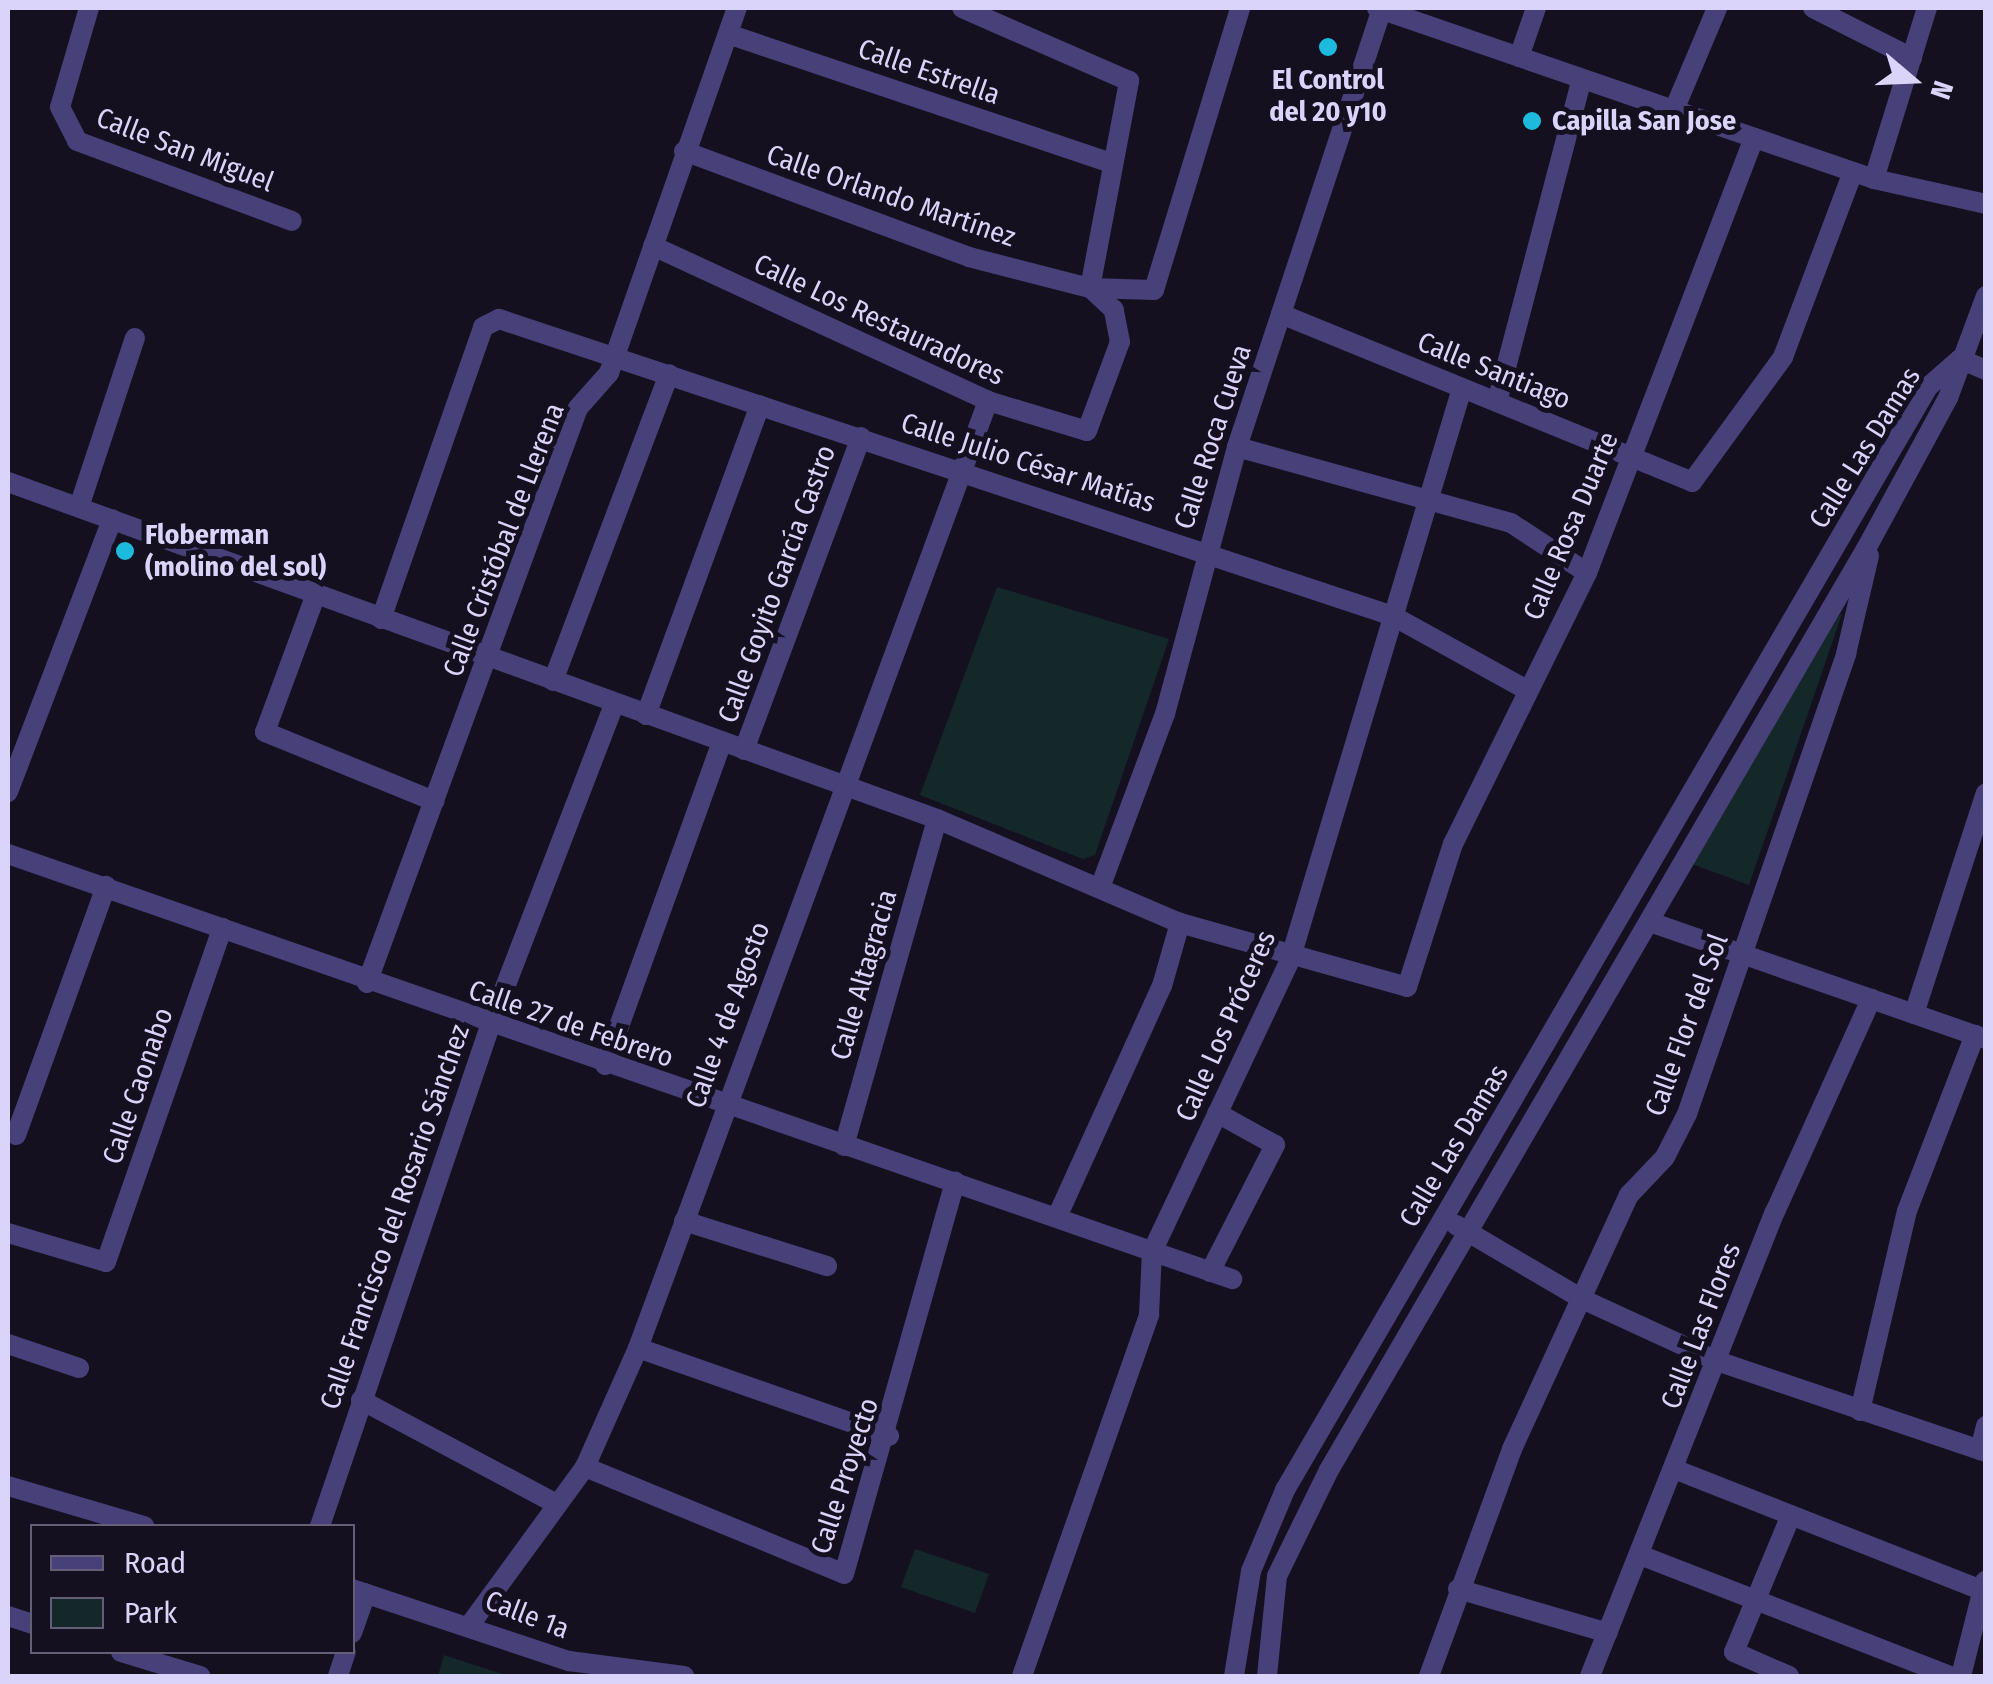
<!DOCTYPE html>
<html>
<head>
<meta charset="utf-8">
<style>
	body { margin:0 }
	#map { position:relative; width:1993px; height:1684px; overflow:hidden; background:#141020; font-family:"Fira Sans Condensed",sans-serif }
	div>[style] { position:absolute }
	[style*='--x'] { left:calc(var(--x)*1px); top:calc(var(--y)*1px); width:calc(var(--w)*1px); rotate:calc(var(--a)*1deg) }
	.green>* { inset:0; background:#142829 }
	.minor>* { height:20px; margin:-10px; padding:0 10px; transform-origin:10px; border-radius:10px; background:#474079 }
	.dots>* { width:28px; height:28px; translate:-50% -50%; box-sizing:border-box; border:5px solid #141020; border-radius:50% }
	span { translate:-50% -50%; white-space:nowrap; text-align:center; line-height:1.15; -webkit-text-stroke:10px #141020; paint-order:stroke }
	.street-label { font-size:28px; color:#dbd4fa }
	.poi-label { font-size:28px; color:#dbd4fa; font-weight:700 }
	.left { translate:0 -50%; text-align:left }
	.frame { position:absolute; inset:0; border:10px solid #dbd4fa; pointer-events:none }
	.legend { position:absolute; left:30px; top:1524px; width:325px; height:130px; box-sizing:border-box; background:#141020; border:2px solid #645e77; margin:0; padding:12px 18px; list-style:none; font-size:30px; color:#dbd4fa }
	.legend li { display:flex; align-items:center; gap:20px; height:50px }
	.legend b { width:50px; border:2px solid #645e77 }
	.north { position:absolute; left:1863px; top:30px; width:100px; height:100px; -webkit-text-stroke:8px #141020; paint-order:stroke; rotate:109deg; font-size:28px; font-weight:700; line-height:40px; text-align:center; color:#dbd4fa }
	.north::after { content:''; display:block; margin:auto; width:35px; height:45px; background:#dbd4fa; clip-path:polygon(50% 0,100% 100%,50% 72%,0 100%) }
</style>
</head>
<body>
<div id="map">
	<div class="green">
		<div style="clip-path:polygon(997px 587px,1169px 639px,1095px 855px,1083px 859px,920px 795px)"></div>
		<div style="clip-path:polygon(1842px 614px,1749px 885px,1692px 864px,1839px 615px)"></div>
		<div style="clip-path:polygon(915px 1549px,989px 1574px,975px 1613px,901px 1587px)"></div>
		<div style="clip-path:polygon(444px 1655px,508px 1676px,438px 1676px)"></div>
	</div>
	<div class="minor">
		<div style="--x:89;--y:8;--w:103;--a:106.3"></div>
		<div style="--x:60;--y:107;--w:38;--a:63"></div>
		<div style="--x:77;--y:141;--w:229;--a:20.4"></div>
		<div style="--x:1377;--y:8;--w:526;--a:18.99"></div>
		<div style="--x:1874;--y:179;--w:115;--a:12.6"></div>
		<div style="--x:1813;--y:8;--w:111;--a:26.8"></div>
		<div style="--x:728;--y:34;--w:405;--a:18.6"></div>
		<div style="--x:1519;--y:57;--w:52;--a:-70.9"></div>
		<div style="--x:1674;--y:110;--w:111;--a:-67.1"></div>
		<div style="--x:684;--y:151;--w:304;--a:20.4"></div>
		<div style="--x:969;--y:257;--w:125;--a:14.4"></div>
		<div style="--x:1090;--y:288;--w:64;--a:1.8"></div>
		<div style="--x:1154;--y:290;--w:295;--a:-73"></div>
		<div style="--x:1874;--y:179;--w:179;--a:-72.8"></div>
		<div style="--x:653;--y:246;--w:369;--a:24.8"></div>
		<div style="--x:988;--y:401;--w:103;--a:16.9"></div>
		<div style="--x:1087;--y:431;--w:95;--a:-69.7"></div>
		<div style="--x:1120;--y:342;--w:33;--a:-101"></div>
		<div style="--x:1114;--y:310;--w:33;--a:-137"></div>
		<div style="--x:1090;--y:288;--w:211;--a:-79.3"></div>
		<div style="--x:1129;--y:81;--w:182;--a:-156.4"></div>
		<div style="--x:1281;--y:314;--w:444;--a:22.2"></div>
		<div style="--x:1692;--y:482;--w:155;--a:-53.9"></div>
		<div style="--x:1783;--y:357;--w:198;--a:-69.3"></div>
		<div style="--x:1960;--y:359;--w:28;--a:23"></div>
		<div style="--x:1497;--y:402;--w:334;--a:-75.3"></div>
		<div style="--x:1237;--y:447;--w:284;--a:15.5"></div>
		<div style="--x:1511;--y:523;--w:91;--a:33.3"></div>
		<div style="--x:8;--y:482;--w:988;--a:19.94"></div>
		<div style="--x:937;--y:819;--w:264;--a:23.2"></div>
		<div style="--x:1180;--y:923;--w:236;--a:15.7"></div>
		<div style="--x:1407;--y:987;--w:150;--a:-72.2"></div>
		<div style="--x:1453;--y:844;--w:302;--a:-63.7"></div>
		<div style="--x:1587;--y:573;--w:466;--a:-69"></div>
		<div style="--x:79;--y:507;--w:178;--a:-71.7"></div>
		<div style="--x:316;--y:594;--w:147;--a:110.3"></div>
		<div style="--x:265;--y:732;--w:183;--a:22.2"></div>
		<div style="--x:381;--y:619;--w:309;--a:-70.7"></div>
		<div style="--x:483;--y:327;--w:18;--a:-27"></div>
		<div style="--x:499;--y:319;--w:942;--a:18.38"></div>
		<div style="--x:1393;--y:616;--w:153;--a:28.9"></div>
		<div style="--x:553;--y:681;--w:328;--a:-69.3"></div>
		<div style="--x:646;--y:715;--w:330;--a:-69.8"></div>
		<div style="--x:744;--y:750;--w:334;--a:-69.5"></div>
		<div style="--x:8;--y:792;--w:292;--a:-69.1"></div>
		<div style="--x:8;--y:854;--w:1296;--a:19.15"></div>
		<div style="--x:1101;--y:885;--w:183;--a:-69.5"></div>
		<div style="--x:1165;--y:714;--w:277;--a:-74.9"></div>
		<div style="--x:1237;--y:447;--w:462;--a:-71.7"></div>
		<div style="--x:1650;--y:922;--w:356;--a:19.2"></div>
		<div style="--x:367;--y:983;--w:612;--a:-69.85"></div>
		<div style="--x:578;--y:408;--w:47;--a:-48.5"></div>
		<div style="--x:609;--y:373;--w:387;--a:-70.7"></div>
		<div style="--x:1914;--y:1014;--w:232;--a:-72"></div>
		<div style="--x:605;--y:1065;--w:344;--a:-70.1"></div>
		<div style="--x:16;--y:1135;--w:265;--a:-70.1"></div>
		<div style="--x:844;--y:1146;--w:340;--a:-74.1"></div>
		<div style="--x:1057;--y:1217;--w:254;--a:-65.6"></div>
		<div style="--x:1162;--y:986;--w:66;--a:-74.1"></div>
		<div style="--x:684;--y:1221;--w:150;--a:17.5"></div>
		<div style="--x:1456;--y:1225;--w:146;--a:30.4"></div>
		<div style="--x:1582;--y:1299;--w:149;--a:24.7"></div>
		<div style="--x:1717;--y:1361;--w:284;--a:18.7"></div>
		<div style="--x:8;--y:1233;--w:102;--a:16.5"></div>
		<div style="--x:106;--y:1262;--w:354;--a:-70.8"></div>
		<div style="--x:1210;--y:1272;--w:143;--a:-62.9"></div>
		<div style="--x:1275;--y:1145;--w:66;--a:-151.1"></div>
		<div style="--x:8;--y:1344;--w:75;--a:18.7"></div>
		<div style="--x:638;--y:1348;--w:266;--a:19.3"></div>
		<div style="--x:361;--y:1400;--w:217;--a:28"></div>
		<div style="--x:1860;--y:1411;--w:205;--a:-76.8"></div>
		<div style="--x:1907;--y:1211;--w:189;--a:-68.9"></div>
		<div style="--x:1980;--y:1450;--w:25;--a:-76"></div>
		<div style="--x:585;--y:1467;--w:280;--a:22.4"></div>
		<div style="--x:844;--y:1574;--w:408;--a:-74.2"></div>
		<div style="--x:1674;--y:1469;--w:332;--a:21.5"></div>
		<div style="--x:8;--y:1486;--w:142;--a:16.4"></div>
		<div style="--x:320;--y:1526;--w:528;--a:-71.22"></div>
		<div style="--x:490;--y:1026;--w:345;--a:-68.9"></div>
		<div style="--x:1640;--y:1555;--w:333;--a:21.3"></div>
		<div style="--x:352;--y:1589;--w:229;--a:18.4"></div>
		<div style="--x:569;--y:1661;--w:116;--a:7.4"></div>
		<div style="--x:1458;--y:1589;--w:156;--a:16.3"></div>
		<div style="--x:8;--y:1616;--w:25;--a:18"></div>
		<div style="--x:472;--y:1622;--w:192;--a:-53.9"></div>
		<div style="--x:585;--y:1467;--w:130;--a:-66"></div>
		<div style="--x:638;--y:1348;--w:1010;--a:-69.72"></div>
		<div style="--x:352;--y:1633;--w:42;--a:-70.7"></div>
		<div style="--x:121;--y:1652;--w:83;--a:16.9"></div>
		<div style="--x:338;--y:1676;--w:25;--a:-72"></div>
		<div style="--x:1022;--y:1676;--w:383;--a:-70.6"></div>
		<div style="--x:1149;--y:1315;--w:63;--a:-87.3"></div>
		<div style="--x:1152;--y:1252;--w:323;--a:-64.7"></div>
		<div style="--x:1290;--y:960;--w:597;--a:-73.26"></div>
		<div style="--x:1234;--y:1676;--w:106;--a:-80.8"></div>
		<div style="--x:1251;--y:1571;--w:88;--a:-67.2"></div>
		<div style="--x:1285;--y:1490;--w:1277;--a:-59.76"></div>
		<div style="--x:1928;--y:387;--w:41;--a:-41.1"></div>
		<div style="--x:1267;--y:1676;--w:100;--a:-84.3"></div>
		<div style="--x:1277;--y:1576;--w:118;--a:-63.9"></div>
		<div style="--x:1329;--y:1470;--w:1066;--a:-59.76"></div>
		<div style="--x:1866;--y:549;--w:172;--a:-61.5"></div>
		<div style="--x:1948;--y:398;--w:109;--a:-69.6"></div>
		<div style="--x:1429;--y:1676;--w:242;--a:-69.9"></div>
		<div style="--x:1512;--y:1449;--w:280;--a:-65.3"></div>
		<div style="--x:1629;--y:1195;--w:52;--a:-46.5"></div>
		<div style="--x:1665;--y:1157;--w:48;--a:-62.9"></div>
		<div style="--x:1687;--y:1114;--w:487;--a:-70.9"></div>
		<div style="--x:1846;--y:654;--w:101;--a:-76.8"></div>
		<div style="--x:1590;--y:1676;--w:500;--a:-68.3"></div>
		<div style="--x:1775;--y:1212;--w:234;--a:-65.7"></div>
		<div style="--x:1789;--y:1676;--w:60;--a:-156.4"></div>
		<div style="--x:1734;--y:1652;--w:148;--a:-67.4"></div>
		<div style="--x:1961;--y:1676;--w:98;--a:-75.8"></div>
	</div>
	<div class="dots">
		<div style="left:1328px;top:47px;background:#1cbbde"></div>
		<div style="left:1532px;top:121px;background:#1cbbde"></div>
		<div style="left:125px;top:551px;background:#1cbbde"></div>
	</div>
	<div class="street-label">
		<span style="left:929px;top:72px;rotate:19deg">Calle Estrella</span>
		<span style="left:185px;top:150px;rotate:21deg">Calle San Miguel</span>
		<span style="left:891px;top:196px;rotate:19deg">Calle Orlando Martínez</span>
		<span style="left:879px;top:320px;rotate:25deg">Calle Los Restauradores</span>
		<span style="left:1494px;top:371px;rotate:22deg">Calle Santiago</span>
		<span style="left:1213px;top:437px;rotate:-72deg">Calle Roca Cueva</span>
		<span style="left:1865px;top:448px;rotate:-58deg">Calle Las Damas</span>
		<span style="left:1028px;top:463px;rotate:18deg">Calle Julio César Matías</span>
		<span style="left:1571px;top:526px;rotate:-67deg">Calle Rosa Duarte</span>
		<span style="left:504px;top:540px;rotate:-69deg">Calle Cristóbal de Llerena</span>
		<span style="left:777px;top:584px;rotate:-70deg">Calle Goyito García Castro</span>
		<span style="left:864px;top:975px;rotate:-74deg">Calle Altagracia</span>
		<span style="left:728px;top:1015px;rotate:-70deg">Calle 4 de Agosto</span>
		<span style="left:571px;top:1024px;rotate:19deg">Calle 27 de Febrero</span>
		<span style="left:1687px;top:1025px;rotate:-70deg">Calle Flor del Sol</span>
		<span style="left:1226px;top:1026px;rotate:-66deg">Calle Los Próceres</span>
		<span style="left:138px;top:1086px;rotate:-71deg">Calle Caonabo</span>
		<span style="left:1454px;top:1146px;rotate:-59deg">Calle Las Damas</span>
		<span style="left:395px;top:1217px;rotate:-71deg">Calle Francisco del Rosario Sánchez</span>
		<span style="left:1701px;top:1326px;rotate:-69deg">Calle Las Flores</span>
		<span style="left:845px;top:1476px;rotate:-72deg">Calle Proyecto</span>
		<span style="left:527px;top:1615px;rotate:21deg">Calle 1a</span>
	</div>
	<div class="poi-label">
		<span style="left:1328px;top:96px">El Control<br>del 20 y10</span>
		<span class="left" style="left:1552px;top:121px">Capilla San Jose</span>
		<span class="left" style="left:145px;top:551px">Floberman<br>(molino del sol)</span>
	</div>
	<div class="frame"></div>
	<ul class="legend">
	<li><b style="height:12px;background:#474079"></b>Road</li>
	<li><b style="height:28px;background:#142829"></b>Park</li>
	</ul>
	<div class="north">N</div>
</div>
</body>
</html>
